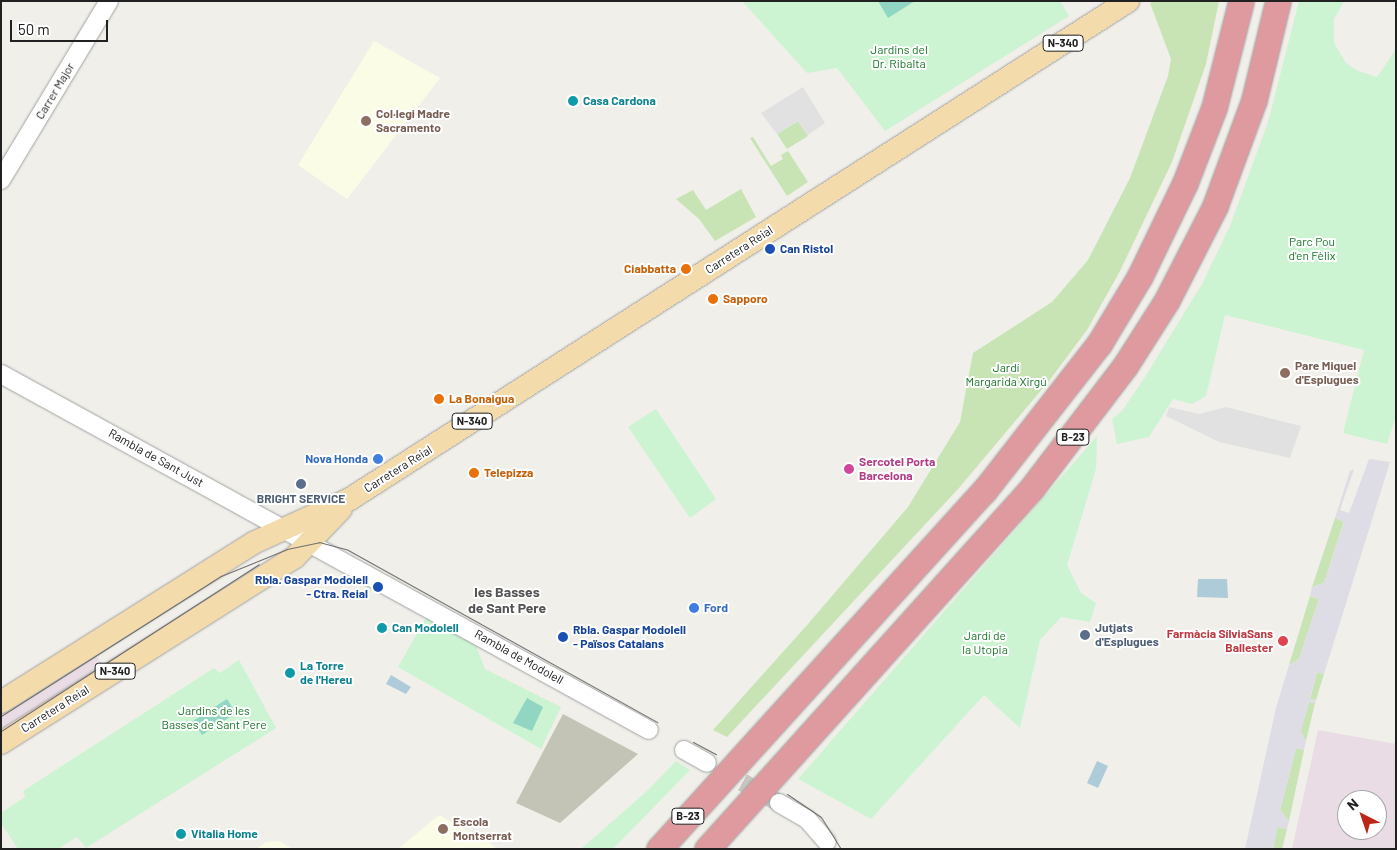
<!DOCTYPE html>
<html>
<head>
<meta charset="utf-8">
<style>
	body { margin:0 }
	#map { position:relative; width:1397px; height:850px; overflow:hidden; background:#f0efe9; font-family:Barlow,sans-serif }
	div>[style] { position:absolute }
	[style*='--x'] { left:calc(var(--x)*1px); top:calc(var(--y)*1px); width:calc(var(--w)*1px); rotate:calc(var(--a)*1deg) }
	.industrial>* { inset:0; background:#e9dce5 }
	.education>* { inset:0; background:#fafce6 }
	.construction>* { inset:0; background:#c3c4b5 }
	.grass>* { inset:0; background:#c8e4b5 }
	.park>* { inset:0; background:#ccf4d3 }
	.pitch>* { inset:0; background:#90d6c2 }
	.parking>* { inset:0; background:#e1e1e1 }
	.plaza>* { inset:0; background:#dedde6 }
	.water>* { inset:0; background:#aecbd9 }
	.tertiary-tunnel>* { height:18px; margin-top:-9px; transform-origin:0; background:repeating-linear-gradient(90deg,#c7c6c1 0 18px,transparent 0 27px) }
	.roads { filter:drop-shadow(0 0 1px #a2a2a2) drop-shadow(0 0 1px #a2a2a2) }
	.tertiary>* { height:18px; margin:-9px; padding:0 9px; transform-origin:9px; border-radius:9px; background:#fff }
	.primary>* { height:22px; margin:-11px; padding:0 11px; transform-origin:11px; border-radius:11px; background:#f3dbac }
	.motorway>* { height:25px; margin:-12.5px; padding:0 12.5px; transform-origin:12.5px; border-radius:12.5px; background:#df9aa0 }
	.tram>* { height:1px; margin:-0.5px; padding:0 0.5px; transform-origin:0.5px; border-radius:0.5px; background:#6f6f6f }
	.dots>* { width:14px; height:14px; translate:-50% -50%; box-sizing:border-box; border:2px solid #fff; border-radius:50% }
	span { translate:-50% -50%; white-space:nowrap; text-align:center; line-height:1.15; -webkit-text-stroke:4px #fff; paint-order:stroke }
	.shield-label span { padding:1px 4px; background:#fff; border:1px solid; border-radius:4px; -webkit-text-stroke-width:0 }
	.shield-label { font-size:11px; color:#212121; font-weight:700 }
	.park-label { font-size:12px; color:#187629 }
	.street-label { font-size:12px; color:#212121 }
	.culture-label { font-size:12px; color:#0d838f; font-weight:700 }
	.left { translate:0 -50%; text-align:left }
	.education-label { font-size:12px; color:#785e54; font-weight:700 }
	.transit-label { font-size:12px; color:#164399; font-weight:700 }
	.right { translate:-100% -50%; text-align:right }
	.food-label { font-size:12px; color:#c56008; font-weight:700 }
	.shop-label { font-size:12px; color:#366cbe; font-weight:700 }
	.hotel-label { font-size:12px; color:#b23c85; font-weight:700 }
	.service-label { font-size:12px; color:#4e5e75; font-weight:700 }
	.health-label { font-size:12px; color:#be3a42; font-weight:700 }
	.neighbourhood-label { font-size:14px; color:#545454; font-weight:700 }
	.frame { position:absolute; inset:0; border:2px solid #212121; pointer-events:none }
	.north { position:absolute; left:1337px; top:790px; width:50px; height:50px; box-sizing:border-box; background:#fff; border:1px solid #a6a6a6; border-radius:50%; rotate:319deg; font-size:14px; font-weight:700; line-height:20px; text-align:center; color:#212121 }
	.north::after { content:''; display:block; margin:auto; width:18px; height:22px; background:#bc2616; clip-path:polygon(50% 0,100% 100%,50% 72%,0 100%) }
	.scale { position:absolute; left:10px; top:20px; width:98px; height:22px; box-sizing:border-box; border:2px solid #212121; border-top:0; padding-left:6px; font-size:15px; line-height:18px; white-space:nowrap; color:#212121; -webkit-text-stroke:4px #fff; paint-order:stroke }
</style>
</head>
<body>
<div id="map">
	<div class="industrial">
		<div style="clip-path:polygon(94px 652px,105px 669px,1px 735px,1px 711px)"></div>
		<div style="clip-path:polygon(evenodd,1318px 730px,1396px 744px,1396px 849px,1292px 849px,1318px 730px,1347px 800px,1377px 800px,1377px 830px,1347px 830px,1347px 800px)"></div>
	</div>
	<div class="education">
		<div style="clip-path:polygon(374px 41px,440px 78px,347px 199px,298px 165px)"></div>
		<div style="clip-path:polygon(439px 815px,490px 843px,497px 849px,398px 849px)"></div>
		<div style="clip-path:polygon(279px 841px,293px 849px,257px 849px,266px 842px)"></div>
	</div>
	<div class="construction">
		<div style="clip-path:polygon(563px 714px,638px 754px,560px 823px,516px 803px)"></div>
	</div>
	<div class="grass">
		<div style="clip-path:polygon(1154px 1px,1219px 1px,1206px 64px,1172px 162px,1119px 273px,1087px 330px,1049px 381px,959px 488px,727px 737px,713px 730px,808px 624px,908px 507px,960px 422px,973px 353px,1052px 302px,1088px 260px,1130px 178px,1168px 76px,1171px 59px,1150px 3px)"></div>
		<div style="clip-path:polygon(798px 121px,808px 136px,787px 149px,777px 134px)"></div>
		<div style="clip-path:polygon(753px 137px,771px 166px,783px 159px,781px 155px,788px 151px,808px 182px,787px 196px,750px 138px)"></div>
		<div style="clip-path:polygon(741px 189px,756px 217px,715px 241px,699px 219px,676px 199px,693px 190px,706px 210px)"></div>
		<div style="clip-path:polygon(1335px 518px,1344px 521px,1324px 583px,1312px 587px)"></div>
		<div style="clip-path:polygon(1310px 596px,1319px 599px,1299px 659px,1289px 665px)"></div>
		<div style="clip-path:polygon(1317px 672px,1324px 674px,1316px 700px,1310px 699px)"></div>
		<div style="clip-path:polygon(1309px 702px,1315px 703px,1306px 741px,1300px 732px)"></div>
		<div style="clip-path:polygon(1296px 748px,1304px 750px,1289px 821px,1280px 810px)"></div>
		<div style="clip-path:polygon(1277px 827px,1287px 829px,1282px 849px,1273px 849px)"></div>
	</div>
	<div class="park">
		<div style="clip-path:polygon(742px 1px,1060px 1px,1069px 16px,885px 131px,837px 68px,807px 73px)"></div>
		<div style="clip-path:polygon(1299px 1px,1344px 1px,1334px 19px,1334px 43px,1346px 63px,1356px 70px,1377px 77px,1396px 49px,1396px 416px,1387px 444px,1343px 433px,1364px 350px,1225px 315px,1206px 396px,1192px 404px,1173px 399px,1149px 437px,1117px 444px,1112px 419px,1122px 411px,1145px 377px,1202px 284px,1230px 226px,1268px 122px)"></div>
		<div style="clip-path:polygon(656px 409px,716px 499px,690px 518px,628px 427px)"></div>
		<div style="clip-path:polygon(1097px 436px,1096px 469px,1067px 565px,1081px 593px,1096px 603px,1090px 622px,1061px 617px,1040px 640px,1020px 728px,984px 695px,871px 819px,798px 779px)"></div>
		<div style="clip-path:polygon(427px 616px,475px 643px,485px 669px,561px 707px,541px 749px,398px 667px)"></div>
		<div style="clip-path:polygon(239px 660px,276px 728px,86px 848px,77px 837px,58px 849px,18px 849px,1px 823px,1px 813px,25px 797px,23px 791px,214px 668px,220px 673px)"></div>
		<div style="clip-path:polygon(676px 761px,690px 770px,613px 849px,581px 849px,646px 792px)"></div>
	</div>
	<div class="pitch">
		<div style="clip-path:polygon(878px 1px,915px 1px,888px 18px)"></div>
		<div style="clip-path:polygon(527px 698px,543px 707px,532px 731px,513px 723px)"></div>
		<div style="clip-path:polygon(227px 699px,236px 713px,202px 735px,193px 721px)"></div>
	</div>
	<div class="parking">
		<div style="clip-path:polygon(803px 87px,825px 123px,808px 135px,797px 121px,777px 134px,761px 113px)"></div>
		<div style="clip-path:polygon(1169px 407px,1199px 414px,1226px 407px,1301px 426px,1290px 458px,1219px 442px,1166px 416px)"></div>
	</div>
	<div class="plaza">
		<div style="clip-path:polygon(1369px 459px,1390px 462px,1324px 674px,1317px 672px,1310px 698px,1316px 700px,1315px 703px,1309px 702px,1301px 731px,1306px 741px,1304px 750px,1296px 748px,1280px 810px,1289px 821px,1287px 829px,1277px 827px,1273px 849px,1245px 849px,1276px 708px,1289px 665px,1299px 659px,1319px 599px,1310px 596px,1312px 587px,1324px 583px,1344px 522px,1335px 518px,1350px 471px,1354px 469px,1340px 510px,1349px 513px)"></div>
	</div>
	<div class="water">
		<div style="clip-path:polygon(1198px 579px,1227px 579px,1228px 598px,1197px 597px)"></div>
		<div style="clip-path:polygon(391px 675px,411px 687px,406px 694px,386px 684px)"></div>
		<div style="clip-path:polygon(1097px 761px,1108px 766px,1098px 788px,1087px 783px)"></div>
	</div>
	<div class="tertiary-tunnel">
		<div style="--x:719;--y:769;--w:69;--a:29.5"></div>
	</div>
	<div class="roads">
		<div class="tertiary">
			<div style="--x:1;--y:180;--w:209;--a:-58.9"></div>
			<div style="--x:1;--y:374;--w:739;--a:28.78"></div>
			<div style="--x:684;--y:750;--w:26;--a:29"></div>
			<div style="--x:779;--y:803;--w:32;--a:30"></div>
			<div style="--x:807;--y:819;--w:30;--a:49"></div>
		</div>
		<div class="primary">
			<div style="--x:1;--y:702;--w:298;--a:-32.2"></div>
			<div style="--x:253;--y:543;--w:107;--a:-24.4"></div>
			<div style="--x:350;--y:499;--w:924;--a:-32.62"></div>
			<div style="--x:1;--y:743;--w:348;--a:-32.3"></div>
			<div style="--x:295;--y:557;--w:66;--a:-46.2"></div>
		</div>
		<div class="motorway">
			<div style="--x:659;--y:849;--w:484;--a:-47.8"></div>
			<div style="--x:984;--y:491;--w:187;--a:-52"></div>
			<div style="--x:1099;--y:344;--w:79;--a:-58.9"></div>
			<div style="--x:1140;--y:276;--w:103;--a:-64.2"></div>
			<div style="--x:1185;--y:183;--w:80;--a:-68.9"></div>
			<div style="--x:1214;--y:108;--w:110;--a:-75.8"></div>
			<div style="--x:707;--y:849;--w:486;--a:-48"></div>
			<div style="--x:1032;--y:488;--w:153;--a:-52.7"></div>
			<div style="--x:1125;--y:366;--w:78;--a:-57.5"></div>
			<div style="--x:1167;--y:300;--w:106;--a:-62.9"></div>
			<div style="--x:1215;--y:206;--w:113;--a:-69.8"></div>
			<div style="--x:1254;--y:100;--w:102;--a:-76.4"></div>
		</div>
	</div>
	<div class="tram">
		<div style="--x:1;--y:716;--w:261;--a:-32.5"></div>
		<div style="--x:221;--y:576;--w:71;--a:-22.2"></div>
		<div style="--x:287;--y:549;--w:33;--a:-12"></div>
		<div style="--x:319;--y:542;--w:30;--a:15"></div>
		<div style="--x:348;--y:550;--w:354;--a:29.1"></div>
		<div style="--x:1;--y:731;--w:307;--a:-32.9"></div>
		<div style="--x:693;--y:742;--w:26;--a:28"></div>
		<div style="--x:787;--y:794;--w:41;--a:34.1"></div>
		<div style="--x:821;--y:817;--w:38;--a:58"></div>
	</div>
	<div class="dots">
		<div style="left:573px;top:101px;background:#0f9aa8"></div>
		<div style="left:366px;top:121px;background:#8d6e63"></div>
		<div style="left:770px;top:249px;background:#1a4fb4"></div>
		<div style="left:686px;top:269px;background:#e8710a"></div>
		<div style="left:713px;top:299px;background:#e8710a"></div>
		<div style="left:1285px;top:373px;background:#8d6e63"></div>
		<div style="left:439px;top:399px;background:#e8710a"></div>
		<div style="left:378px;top:459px;background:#3f7fe0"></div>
		<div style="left:849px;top:469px;background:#d1479c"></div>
		<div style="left:474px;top:473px;background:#e8710a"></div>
		<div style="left:301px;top:484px;background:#5c6f8a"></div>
		<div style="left:378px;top:587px;background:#1a4fb4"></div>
		<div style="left:694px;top:608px;background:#3f7fe0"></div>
		<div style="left:382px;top:628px;background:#0f9aa8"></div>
		<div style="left:1085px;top:635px;background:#5c6f8a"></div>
		<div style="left:563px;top:637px;background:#1a4fb4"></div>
		<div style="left:1283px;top:641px;background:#e0444e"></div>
		<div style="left:290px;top:673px;background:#0f9aa8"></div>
		<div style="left:443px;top:829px;background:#8d6e63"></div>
		<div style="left:181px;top:834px;background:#0f9aa8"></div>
	</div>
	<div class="shield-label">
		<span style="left:1063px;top:43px">N-340</span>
		<span style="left:472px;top:421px">N-340</span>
		<span style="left:1073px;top:437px">B-23</span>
		<span style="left:115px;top:671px">N-340</span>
		<span style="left:688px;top:816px">B-23</span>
	</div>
	<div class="park-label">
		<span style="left:899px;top:57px">Jardins del<br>Dr. Ribalta</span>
		<span style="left:1312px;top:249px">Parc Pou<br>d'en Fèlix</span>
		<span style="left:1006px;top:375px">Jardí<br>Margarida Xirgú</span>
		<span style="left:985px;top:643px">Jardí de<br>la Utopia</span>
		<span style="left:214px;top:718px">Jardins de les<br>Basses de Sant Pere</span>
	</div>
	<div class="street-label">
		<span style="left:55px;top:91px;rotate:-59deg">Carrer Major</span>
		<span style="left:739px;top:250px;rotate:-33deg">Carretera Reial</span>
		<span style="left:156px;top:458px;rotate:29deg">Rambla de Sant Just</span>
		<span style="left:398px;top:469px;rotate:-32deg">Carretera Reial</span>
		<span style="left:519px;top:657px;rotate:29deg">Rambla de Modolell</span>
		<span style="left:55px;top:709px;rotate:-32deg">Carretera Reial</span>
	</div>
	<div class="culture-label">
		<span class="left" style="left:583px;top:101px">Casa Cardona</span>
		<span class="left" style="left:392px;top:628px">Can Modolell</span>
		<span class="left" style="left:300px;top:673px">La Torre<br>de l'Hereu</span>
		<span class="left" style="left:191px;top:834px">Vitalia Home</span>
	</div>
	<div class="education-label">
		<span class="left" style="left:376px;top:121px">Col·legi Madre<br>Sacramento</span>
		<span class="left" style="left:1295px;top:373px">Pare Miquel<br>d'Esplugues</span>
		<span class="left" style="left:453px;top:829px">Escola<br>Montserrat</span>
	</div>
	<div class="transit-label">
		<span class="left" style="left:780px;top:249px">Can Ristol</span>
		<span class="right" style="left:368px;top:587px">Rbla. Gaspar Modolell<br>- Ctra. Reial</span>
		<span class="left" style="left:573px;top:637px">Rbla. Gaspar Modolell<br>- Països Catalans</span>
	</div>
	<div class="food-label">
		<span class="right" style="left:676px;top:269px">Ciabbatta</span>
		<span class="left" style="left:723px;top:299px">Sapporo</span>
		<span class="left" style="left:449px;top:399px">La Bonaigua</span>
		<span class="left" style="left:484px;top:473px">Telepizza</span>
	</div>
	<div class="shop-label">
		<span class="right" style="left:368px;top:459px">Nova Honda</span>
		<span class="left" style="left:704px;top:608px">Ford</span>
	</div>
	<div class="hotel-label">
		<span class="left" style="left:859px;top:469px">Sercotel Porta<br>Barcelona</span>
	</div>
	<div class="service-label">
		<span style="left:301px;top:499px">BRIGHT SERVICE</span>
		<span class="left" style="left:1095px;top:635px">Jutjats<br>d'Esplugues</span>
	</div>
	<div class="health-label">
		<span class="right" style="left:1273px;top:641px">Farmàcia SílviaSans<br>Ballester</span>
	</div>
	<div class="neighbourhood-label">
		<span style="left:507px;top:600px">les Basses<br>de Sant Pere</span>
	</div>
	<div class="frame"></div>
	<div class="north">N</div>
	<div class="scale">50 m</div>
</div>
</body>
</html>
